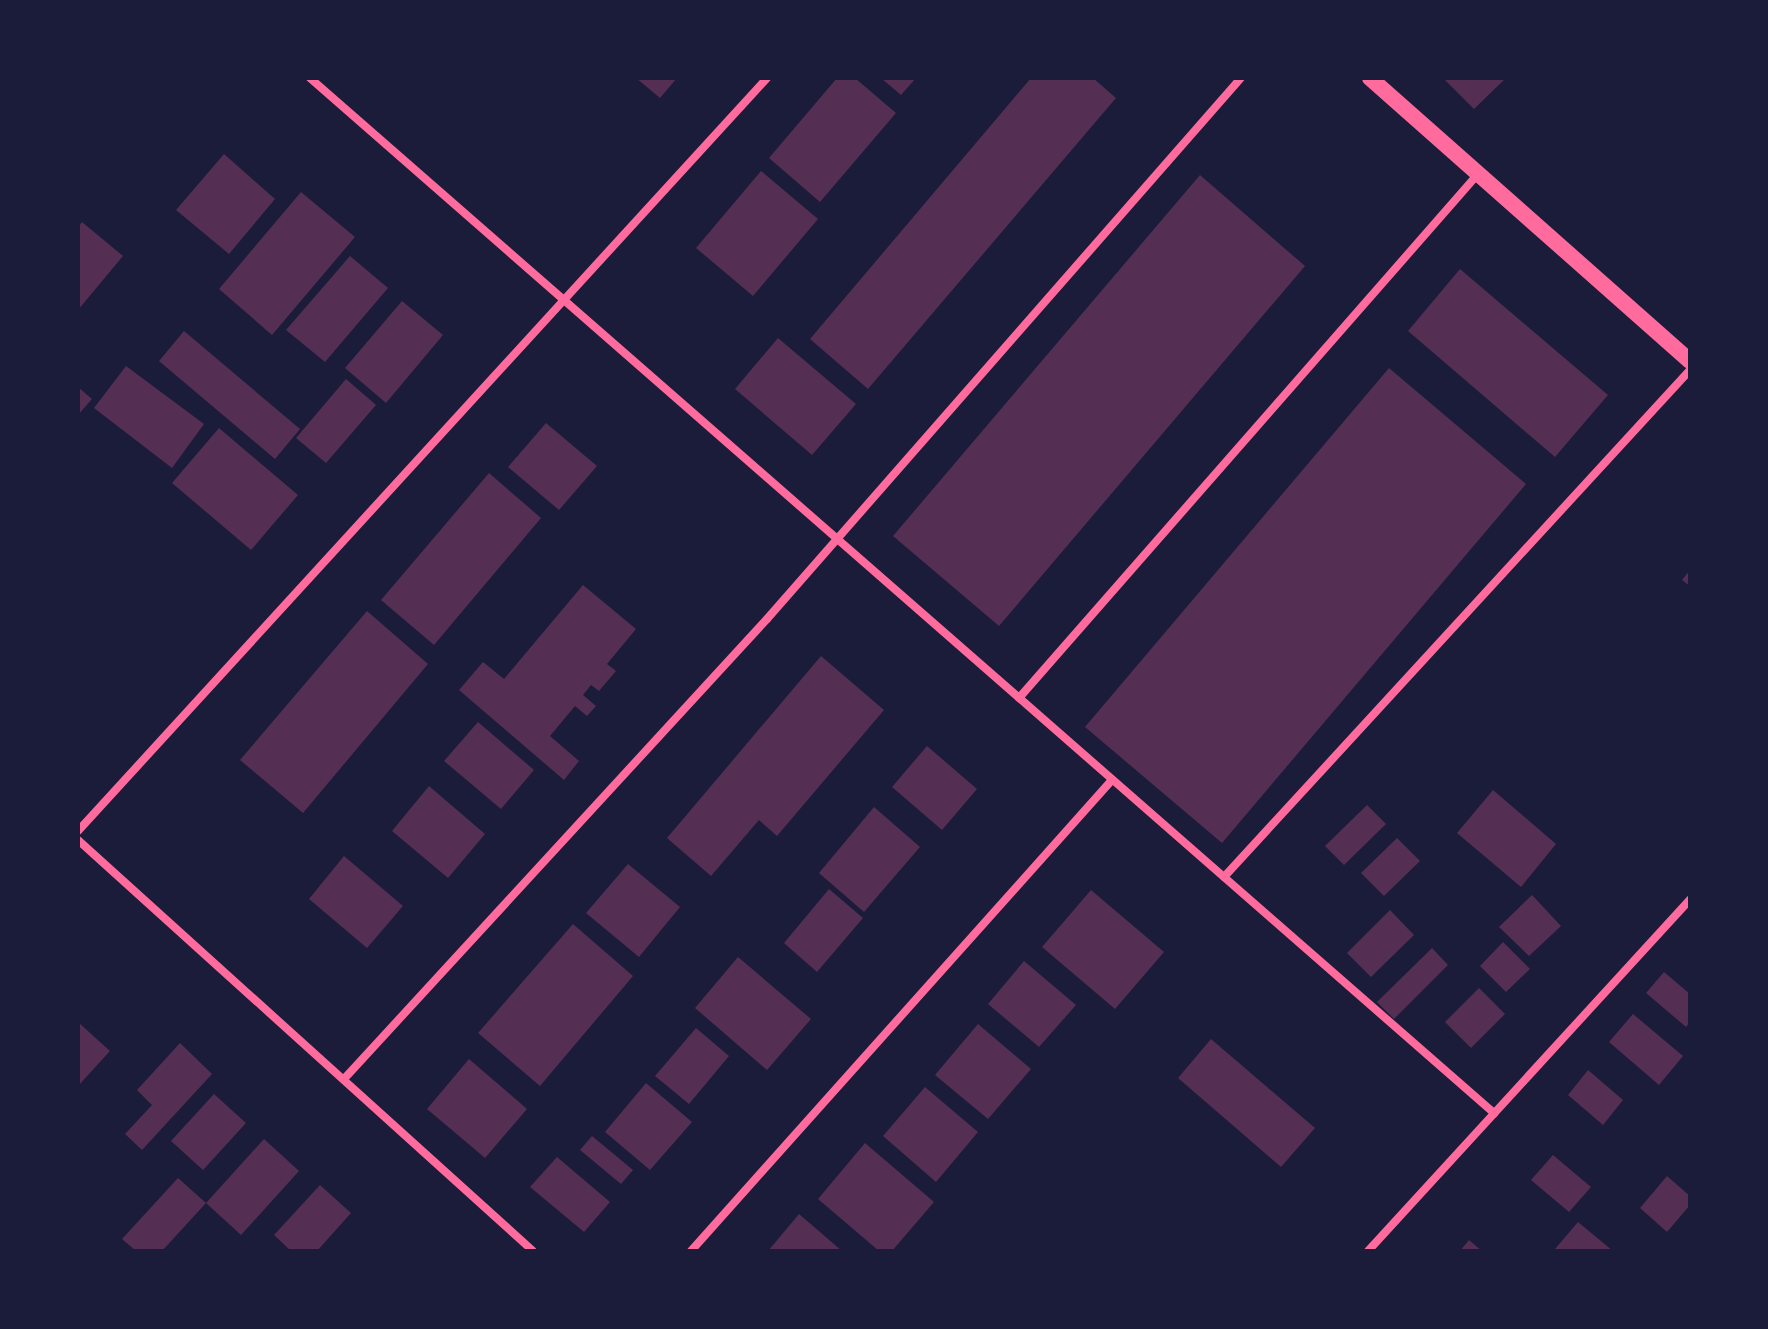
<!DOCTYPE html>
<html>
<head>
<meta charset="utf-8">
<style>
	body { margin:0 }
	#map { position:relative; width:1768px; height:1329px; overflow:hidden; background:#1b1b3a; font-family:Helvetica,sans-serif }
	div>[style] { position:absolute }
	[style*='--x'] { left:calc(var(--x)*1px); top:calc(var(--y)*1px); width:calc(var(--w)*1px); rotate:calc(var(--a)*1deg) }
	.building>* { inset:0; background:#542f53 }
	.minor>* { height:8px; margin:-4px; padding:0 4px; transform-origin:4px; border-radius:4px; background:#ff6b9d }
	.secondary>* { height:16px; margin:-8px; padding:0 8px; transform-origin:8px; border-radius:8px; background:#ff6b9d }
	span { translate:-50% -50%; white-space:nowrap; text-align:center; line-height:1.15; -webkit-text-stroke:6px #1b1b3a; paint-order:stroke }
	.frame { position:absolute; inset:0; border:80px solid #1b1b3a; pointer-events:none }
</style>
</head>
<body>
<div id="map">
	<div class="building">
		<div style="clip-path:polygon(636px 78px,677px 78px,660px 98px)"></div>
		<div style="clip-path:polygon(837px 78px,855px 78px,896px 113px,820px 202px,769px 158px)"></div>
		<div style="clip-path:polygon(881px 78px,916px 78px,901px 95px)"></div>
		<div style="clip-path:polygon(1031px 78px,1093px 78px,1116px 98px,868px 389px,810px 339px)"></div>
		<div style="clip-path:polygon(1443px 78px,1506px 78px,1474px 109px)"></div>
		<div style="clip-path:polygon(224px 154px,275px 199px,229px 254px,176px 210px)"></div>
		<div style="clip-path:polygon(761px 171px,818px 219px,753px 296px,696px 248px)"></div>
		<div style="clip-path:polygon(1200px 175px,1305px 266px,999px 626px,893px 536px)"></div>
		<div style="clip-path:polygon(301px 192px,355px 237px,272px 335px,219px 289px)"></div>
		<div style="clip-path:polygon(82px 222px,123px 256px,78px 310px,78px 227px)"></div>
		<div style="clip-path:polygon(350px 256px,388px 288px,325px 362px,286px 330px)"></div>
		<div style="clip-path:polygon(1460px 269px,1608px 395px,1555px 457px,1408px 331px)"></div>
		<div style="clip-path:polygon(402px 301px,443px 335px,386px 403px,345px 368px)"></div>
		<div style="clip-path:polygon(184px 331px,300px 429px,275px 459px,159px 361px)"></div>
		<div style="clip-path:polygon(778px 338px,856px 404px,812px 455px,735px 389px)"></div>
		<div style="clip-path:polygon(126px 366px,204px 424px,172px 468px,94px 408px)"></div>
		<div style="clip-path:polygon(1389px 368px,1526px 484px,1222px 843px,1085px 727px)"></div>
		<div style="clip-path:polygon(346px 379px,376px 405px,326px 463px,296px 438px)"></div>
		<div style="clip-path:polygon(78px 387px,92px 399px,78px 415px)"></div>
		<div style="clip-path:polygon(546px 423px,597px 466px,559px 510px,508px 467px)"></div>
		<div style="clip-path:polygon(219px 428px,298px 495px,251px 550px,172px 483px)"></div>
		<div style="clip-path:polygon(489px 473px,541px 518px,434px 645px,381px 600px)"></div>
		<div style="clip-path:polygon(1690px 570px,1690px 586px,1682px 580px)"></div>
		<div style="clip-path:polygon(583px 585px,636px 629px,607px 664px,616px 671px,599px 691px,591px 685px,583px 695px,596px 706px,587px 716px,575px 706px,550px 736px,579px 761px,564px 780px,459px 690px,483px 662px,504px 679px)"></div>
		<div style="clip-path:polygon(367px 611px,428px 664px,303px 813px,240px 760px)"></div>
		<div style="clip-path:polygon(821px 656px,884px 710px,777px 836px,759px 820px,711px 876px,667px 838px)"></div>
		<div style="clip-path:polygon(478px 722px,534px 770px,501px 809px,444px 761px)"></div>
		<div style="clip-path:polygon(927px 746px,977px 789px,942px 830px,892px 787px)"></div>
		<div style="clip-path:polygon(429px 786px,485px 834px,448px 878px,392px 831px)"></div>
		<div style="clip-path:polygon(1493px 790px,1556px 844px,1521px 887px,1457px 833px)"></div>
		<div style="clip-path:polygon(1367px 805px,1386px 824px,1344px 865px,1325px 846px)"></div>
		<div style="clip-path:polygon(874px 807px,920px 847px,864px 912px,819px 873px)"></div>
		<div style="clip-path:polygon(1397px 838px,1420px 861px,1384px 896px,1361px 873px)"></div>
		<div style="clip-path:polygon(344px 856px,403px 906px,367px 948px,309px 899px)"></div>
		<div style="clip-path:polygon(628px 864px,680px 907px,639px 957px,586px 913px)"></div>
		<div style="clip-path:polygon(829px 889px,863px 918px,817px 972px,784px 943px)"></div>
		<div style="clip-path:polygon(1091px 890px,1164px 952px,1115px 1009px,1042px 947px)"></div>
		<div style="clip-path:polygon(1532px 895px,1561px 926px,1529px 956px,1499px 927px)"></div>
		<div style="clip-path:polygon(1390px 910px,1414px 935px,1371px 977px,1347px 953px)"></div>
		<div style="clip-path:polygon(573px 924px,633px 976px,540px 1086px,478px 1033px)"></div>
		<div style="clip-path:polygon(1503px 942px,1530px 969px,1506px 992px,1480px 966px)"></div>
		<div style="clip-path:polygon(1432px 948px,1448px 965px,1394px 1019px,1377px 1002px)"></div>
		<div style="clip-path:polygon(738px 957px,811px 1019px,767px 1070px,695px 1008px)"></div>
		<div style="clip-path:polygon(1024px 961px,1076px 1005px,1039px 1047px,988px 1004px)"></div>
		<div style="clip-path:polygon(1664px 972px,1690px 994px,1690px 1022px,1686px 1027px,1646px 993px)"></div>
		<div style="clip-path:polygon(1479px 988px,1505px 1014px,1471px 1048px,1445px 1022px)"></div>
		<div style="clip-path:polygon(1633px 1014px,1683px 1056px,1659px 1085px,1609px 1042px)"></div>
		<div style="clip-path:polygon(78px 1022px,110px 1051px,78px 1086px)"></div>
		<div style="clip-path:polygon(978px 1024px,1031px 1069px,988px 1119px,935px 1075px)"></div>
		<div style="clip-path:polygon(696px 1028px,729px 1056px,689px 1104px,655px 1076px)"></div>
		<div style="clip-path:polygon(1211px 1039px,1315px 1128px,1281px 1167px,1178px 1078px)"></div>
		<div style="clip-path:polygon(180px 1043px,212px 1074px,142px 1150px,125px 1134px,152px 1105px,137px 1090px)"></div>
		<div style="clip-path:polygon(469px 1059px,527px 1109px,485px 1158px,427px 1109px)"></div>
		<div style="clip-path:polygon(1588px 1070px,1623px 1100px,1603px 1125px,1568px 1095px)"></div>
		<div style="clip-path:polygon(646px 1083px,692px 1122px,650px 1170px,605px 1132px)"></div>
		<div style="clip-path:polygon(925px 1087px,978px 1132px,936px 1182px,883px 1136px)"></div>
		<div style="clip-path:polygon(214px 1094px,246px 1123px,203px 1170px,171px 1141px)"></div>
		<div style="clip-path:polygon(592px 1136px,633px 1170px,621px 1184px,580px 1150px)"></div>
		<div style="clip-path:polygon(264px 1139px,299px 1171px,241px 1235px,206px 1203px)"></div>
		<div style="clip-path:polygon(865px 1143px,934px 1202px,892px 1251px,879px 1251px,818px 1199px)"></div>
		<div style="clip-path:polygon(1553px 1155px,1591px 1187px,1569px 1212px,1531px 1180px)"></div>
		<div style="clip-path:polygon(557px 1157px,610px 1202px,584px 1232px,530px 1187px)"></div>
		<div style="clip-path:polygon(1667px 1176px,1690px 1196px,1690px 1205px,1667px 1232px,1640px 1208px)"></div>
		<div style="clip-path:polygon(178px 1178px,206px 1203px,162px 1251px,136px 1251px,122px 1239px)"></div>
		<div style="clip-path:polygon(320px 1185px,351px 1213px,317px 1251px,291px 1251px,274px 1235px)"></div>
		<div style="clip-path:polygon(799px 1214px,842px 1251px,768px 1251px)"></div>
		<div style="clip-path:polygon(1578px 1222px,1613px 1251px,1557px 1251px,1555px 1249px)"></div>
		<div style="clip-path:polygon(1469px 1240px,1482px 1251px,1460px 1251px)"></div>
	</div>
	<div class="minor">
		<div style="--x:310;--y:78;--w:1573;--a:41.16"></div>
		<div style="--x:1019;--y:698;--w:697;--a:-48.78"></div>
		<div style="--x:78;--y:831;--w:1021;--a:-47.54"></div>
		<div style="--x:78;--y:840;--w:613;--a:42.09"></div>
		<div style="--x:1224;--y:877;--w:689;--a:-47.41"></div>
		<div style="--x:344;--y:1079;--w:625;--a:-47.4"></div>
		<div style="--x:767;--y:619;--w:719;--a:-48.78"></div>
		<div style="--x:691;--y:1251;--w:632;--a:-48.21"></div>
		<div style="--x:1368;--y:1251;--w:477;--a:-47.5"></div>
	</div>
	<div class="secondary">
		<div style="--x:1370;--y:78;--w:427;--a:41.5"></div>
	</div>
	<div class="frame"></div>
</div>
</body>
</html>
